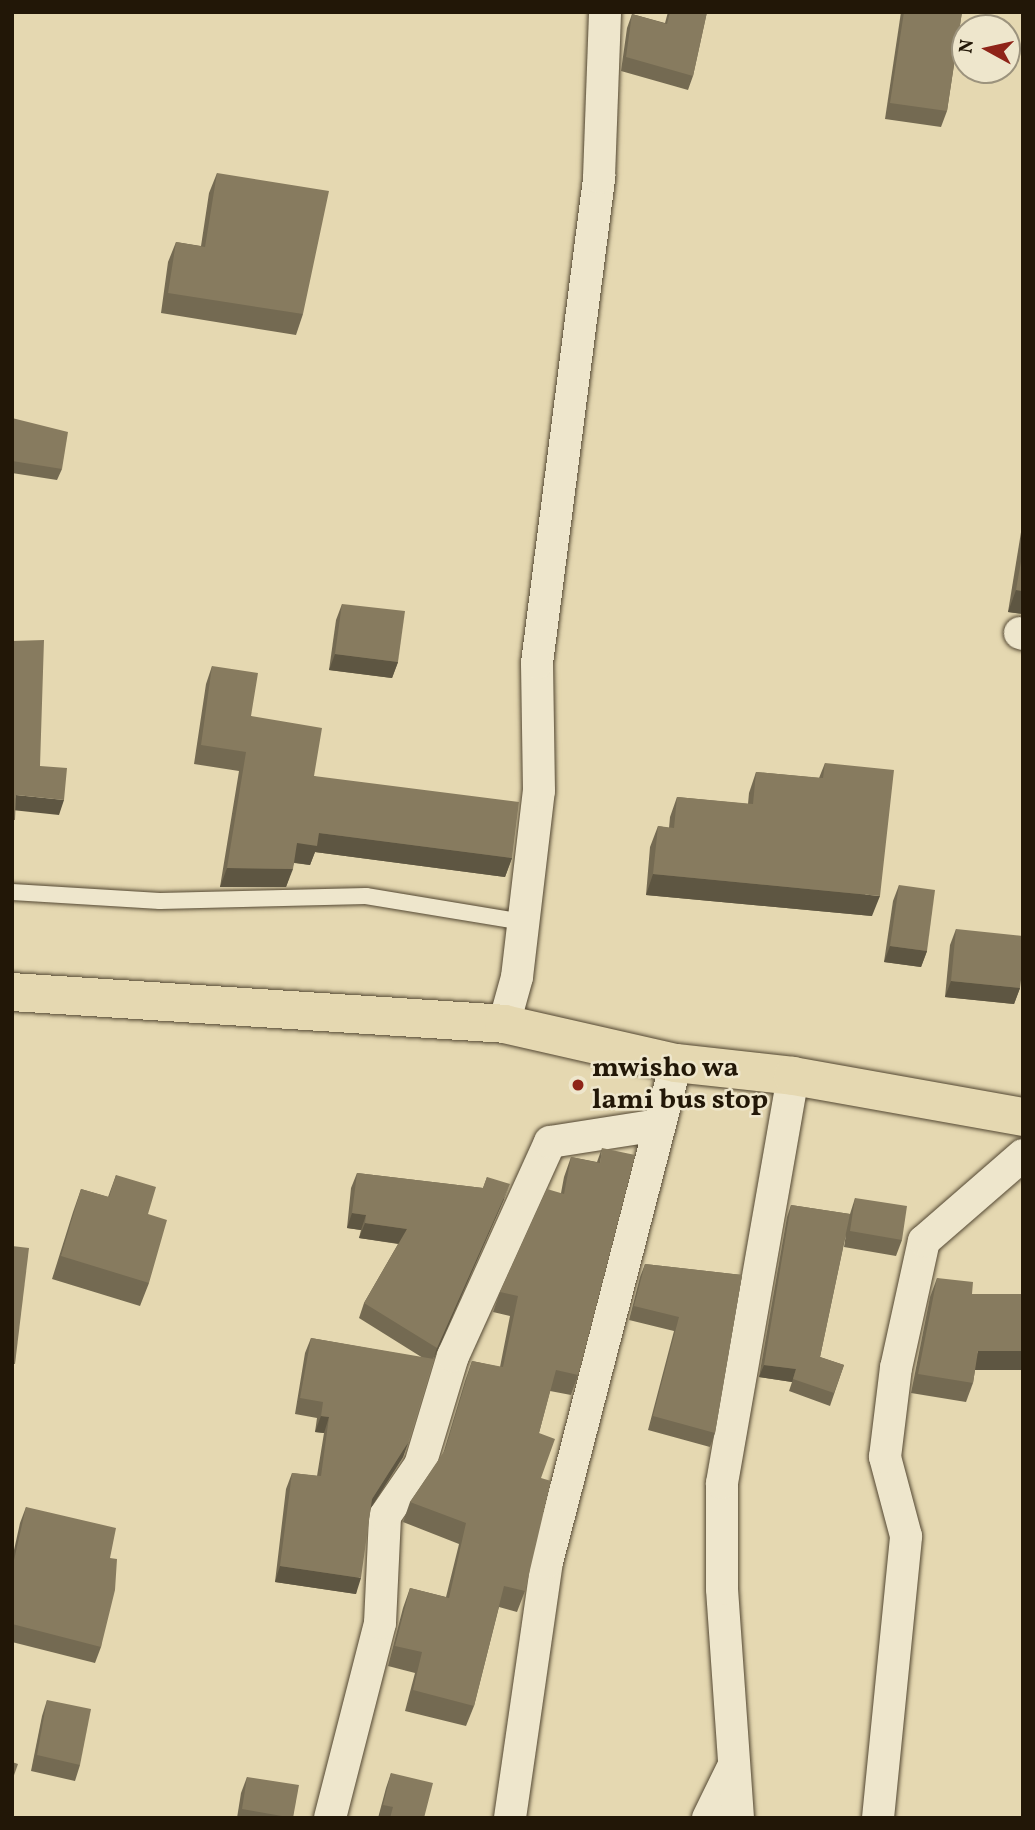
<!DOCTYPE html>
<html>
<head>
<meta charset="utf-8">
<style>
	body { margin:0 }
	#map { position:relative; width:1035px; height:1830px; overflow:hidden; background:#e5d8b1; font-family:Vollkorn,serif }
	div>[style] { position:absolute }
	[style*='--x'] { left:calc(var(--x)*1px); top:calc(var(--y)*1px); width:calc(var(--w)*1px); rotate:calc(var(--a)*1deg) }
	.roads { filter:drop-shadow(0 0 2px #534732) drop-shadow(0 0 2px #534732) }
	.service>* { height:16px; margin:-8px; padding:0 8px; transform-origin:8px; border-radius:8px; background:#eee6cc }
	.minor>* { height:32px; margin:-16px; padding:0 16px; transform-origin:16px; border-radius:16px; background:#eee6cc }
	.trunk>* { height:38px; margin:-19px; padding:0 19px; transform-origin:19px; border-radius:19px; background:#e5d8b1 }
	.wall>* { inset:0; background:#746a52 }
	.shaded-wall>* { inset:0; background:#5e5642 }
	.building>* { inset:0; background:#877b5f }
	.dots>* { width:19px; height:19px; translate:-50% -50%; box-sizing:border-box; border:4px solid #eee6cc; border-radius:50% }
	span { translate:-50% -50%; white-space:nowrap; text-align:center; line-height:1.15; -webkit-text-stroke:5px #eee6cc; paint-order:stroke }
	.poi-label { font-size:28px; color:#221707; font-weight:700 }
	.left { translate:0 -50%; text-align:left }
	.frame { position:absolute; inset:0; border:14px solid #221707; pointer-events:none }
	.north { position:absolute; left:951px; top:14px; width:70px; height:70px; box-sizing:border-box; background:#eee6cc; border:2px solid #9c937d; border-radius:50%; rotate:278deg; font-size:19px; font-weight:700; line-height:28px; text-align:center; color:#221707 }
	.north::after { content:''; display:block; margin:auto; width:24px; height:32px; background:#8f2418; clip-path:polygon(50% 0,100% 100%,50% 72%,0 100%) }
</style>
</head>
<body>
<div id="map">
	<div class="roads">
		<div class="service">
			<div style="--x:12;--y:892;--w:148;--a:3.5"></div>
			<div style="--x:160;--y:901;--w:206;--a:-1.4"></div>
			<div style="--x:366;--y:896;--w:159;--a:9.4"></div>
		</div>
		<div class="minor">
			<div style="--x:1020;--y:633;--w:3;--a:18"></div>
			<div style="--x:504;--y:1024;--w:49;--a:-74.5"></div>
			<div style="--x:517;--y:977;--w:187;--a:-83.3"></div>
			<div style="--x:539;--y:791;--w:128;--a:-90.9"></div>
			<div style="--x:537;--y:663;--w:490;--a:-82.7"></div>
			<div style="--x:599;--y:177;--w:165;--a:-87.9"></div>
			<div style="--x:330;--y:1818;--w:201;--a:-75.6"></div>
			<div style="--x:380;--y:1623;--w:107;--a:-87.3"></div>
			<div style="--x:385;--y:1516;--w:62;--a:-55.5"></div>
			<div style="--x:420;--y:1465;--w:114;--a:-73.2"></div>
			<div style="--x:453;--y:1356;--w:235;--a:-65.6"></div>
			<div style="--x:550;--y:1142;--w:110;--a:-8.9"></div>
			<div style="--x:510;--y:1818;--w:259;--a:-81.8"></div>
			<div style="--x:547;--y:1562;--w:515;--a:-75.51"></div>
			<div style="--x:708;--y:1818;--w:57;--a:-63.9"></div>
			<div style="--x:738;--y:1818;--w:230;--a:-94"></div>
			<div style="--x:722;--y:1589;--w:106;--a:-90"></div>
			<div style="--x:722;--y:1483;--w:413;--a:-80.1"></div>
			<div style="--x:878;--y:1818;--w:283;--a:-84.3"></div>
			<div style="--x:906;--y:1536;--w:82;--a:-104.9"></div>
			<div style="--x:885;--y:1457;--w:90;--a:-83"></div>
			<div style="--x:896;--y:1368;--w:130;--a:-77.6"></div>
			<div style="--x:924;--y:1241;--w:131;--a:-41"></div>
		</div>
		<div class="trunk">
			<div style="--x:12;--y:992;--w:493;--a:3.7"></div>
			<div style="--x:504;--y:1024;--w:176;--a:12.8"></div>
			<div style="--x:676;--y:1063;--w:118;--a:6.3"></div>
			<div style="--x:793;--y:1076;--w:234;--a:10.1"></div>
		</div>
	</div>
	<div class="wall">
		<div style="clip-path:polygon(668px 12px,707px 12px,693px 76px,688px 90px,621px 71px,627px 28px,632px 14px,665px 23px)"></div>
		<div style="clip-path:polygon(901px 12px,962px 12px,947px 111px,941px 127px,885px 119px)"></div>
		<div style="clip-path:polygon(217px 173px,303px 314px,296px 335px,161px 313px,168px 262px,176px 242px,201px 246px,209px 193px)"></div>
		<div style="clip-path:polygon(12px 418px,62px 469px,57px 480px,12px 473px)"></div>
		<div style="clip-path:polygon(1023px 520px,1023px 614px,1008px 612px)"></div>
		<div style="clip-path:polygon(342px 604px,398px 662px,392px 678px,329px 670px,336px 620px)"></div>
		<div style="clip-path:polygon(212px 666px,251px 716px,314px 776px,512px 858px,505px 877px,315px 852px,310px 865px,294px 863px,286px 887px,220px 887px,239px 771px,194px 764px,206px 684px)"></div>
		<div style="clip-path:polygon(825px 763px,872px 916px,646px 895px,650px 847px,658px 826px,669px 828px,670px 817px,677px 797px,748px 804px,749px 793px,756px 772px,819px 778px)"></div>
		<div style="clip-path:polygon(899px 885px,927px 951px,921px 967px,884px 962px,893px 901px)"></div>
		<div style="clip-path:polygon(956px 929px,1020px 988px,1014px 1004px,945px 997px,950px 945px)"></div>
		<div style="clip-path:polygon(602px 1148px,578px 1375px,571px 1395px,550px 1391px,539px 1433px,541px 1478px,525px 1591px,517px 1612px,499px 1607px,474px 1706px,466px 1726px,405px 1711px,415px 1673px,388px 1666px,403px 1608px,410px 1588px,446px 1597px,459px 1544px,403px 1522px,410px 1502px,443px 1454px,465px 1381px,472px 1361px,500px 1367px,510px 1316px,493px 1312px,500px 1292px,561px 1193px,564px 1177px,571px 1157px,597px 1162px)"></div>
		<div style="clip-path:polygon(357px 1173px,483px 1188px,487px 1177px,504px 1199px,433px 1359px,403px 1457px,371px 1507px,356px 1594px,275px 1582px,286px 1489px,292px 1473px,317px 1476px,324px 1433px,315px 1432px,317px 1418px,295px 1414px,305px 1353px,311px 1338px,423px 1358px,359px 1318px,364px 1303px,398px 1244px,359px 1238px,361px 1230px,347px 1228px,351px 1188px)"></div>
		<div style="clip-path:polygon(116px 1175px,148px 1214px,149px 1283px,140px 1306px,52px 1279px,73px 1212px,81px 1189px,108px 1197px)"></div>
		<div style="clip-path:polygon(855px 1198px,902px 1240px,896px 1256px,844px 1247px,846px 1234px,820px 1357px,844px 1365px,830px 1406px,789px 1391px,792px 1382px,759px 1377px,787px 1217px,791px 1205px,850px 1214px)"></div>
		<div style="clip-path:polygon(645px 1264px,742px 1275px,715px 1433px,710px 1447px,648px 1430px,674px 1331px,629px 1320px,640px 1277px)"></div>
		<div style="clip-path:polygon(937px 1278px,972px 1294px,975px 1370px,973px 1383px,966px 1402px,911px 1393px,930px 1297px)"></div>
		<div style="clip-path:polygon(26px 1507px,110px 1558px,101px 1647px,95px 1663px,12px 1642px,12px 1559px,20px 1523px)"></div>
		<div style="clip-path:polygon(47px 1700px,80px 1765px,75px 1781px,31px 1771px,42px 1716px)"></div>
		<div style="clip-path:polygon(391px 1773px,424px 1818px,378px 1818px,386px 1788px)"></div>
		<div style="clip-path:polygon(247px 1777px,293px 1818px,237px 1818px,241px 1793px)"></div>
	</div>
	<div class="shaded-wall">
		<div style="clip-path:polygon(1016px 590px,1023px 591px,1023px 614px,1008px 612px)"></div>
		<div style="clip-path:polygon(335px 654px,398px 662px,392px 678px,329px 670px)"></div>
		<div style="clip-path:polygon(16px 795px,64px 800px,59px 815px,12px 810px)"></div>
		<div style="clip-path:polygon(319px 833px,512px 858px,505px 877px,315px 852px,310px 865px,290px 862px,297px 843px)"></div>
		<div style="clip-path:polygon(227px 868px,293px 869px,286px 887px,220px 887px)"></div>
		<div style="clip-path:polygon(653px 874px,880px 896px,872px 916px,646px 895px)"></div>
		<div style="clip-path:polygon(890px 946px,927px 951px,921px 967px,884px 962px)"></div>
		<div style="clip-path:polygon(951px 981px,1020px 988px,1014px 1004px,945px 997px)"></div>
		<div style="clip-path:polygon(510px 1184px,504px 1199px,432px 1363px,437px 1348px)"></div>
		<div style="clip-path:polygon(352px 1213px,366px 1215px,361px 1230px,347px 1228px)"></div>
		<div style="clip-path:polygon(365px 1223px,407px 1229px,401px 1244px,359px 1238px)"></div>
		<div style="clip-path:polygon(978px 1351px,1023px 1351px,1023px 1370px,971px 1370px)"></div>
		<div style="clip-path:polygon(764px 1365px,796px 1369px,792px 1382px,759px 1377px)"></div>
		<div style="clip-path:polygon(321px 1416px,329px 1417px,324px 1433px,315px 1432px)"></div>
		<div style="clip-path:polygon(409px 1441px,403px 1457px,367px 1514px,372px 1499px)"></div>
		<div style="clip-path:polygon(280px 1566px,361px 1578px,356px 1594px,275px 1582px)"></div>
	</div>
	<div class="building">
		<div style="clip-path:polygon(670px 12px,707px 12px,693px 76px,626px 57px,632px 14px,667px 24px)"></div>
		<div style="clip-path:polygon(904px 12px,962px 12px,947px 111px,890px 103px)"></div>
		<div style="clip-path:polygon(217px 173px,329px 191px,303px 314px,168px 293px,176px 242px,205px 247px)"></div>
		<div style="clip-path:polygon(12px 418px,68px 432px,62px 469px,12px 461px)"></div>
		<div style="clip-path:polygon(1023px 550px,1023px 591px,1016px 590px)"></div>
		<div style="clip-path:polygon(342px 604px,405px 611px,398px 662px,335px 654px)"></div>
		<div style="clip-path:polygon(44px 640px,40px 766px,67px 768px,64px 800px,16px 795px,15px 820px,12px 820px,12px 641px)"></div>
		<div style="clip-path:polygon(212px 666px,258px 673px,251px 716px,322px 728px,314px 776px,519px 802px,512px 858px,319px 833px,317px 846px,297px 843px,293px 869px,227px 868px,246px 752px,201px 745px)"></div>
		<div style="clip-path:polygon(825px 763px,894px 770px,880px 896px,653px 874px,658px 826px,674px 828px,677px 797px,753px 804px,756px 772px,823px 778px)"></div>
		<div style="clip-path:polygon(899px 885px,935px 890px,927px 951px,890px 946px)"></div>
		<div style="clip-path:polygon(956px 929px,1023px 936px,1023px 964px,1020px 988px,951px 981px)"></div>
		<div style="clip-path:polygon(602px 1148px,635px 1155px,578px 1375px,556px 1370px,539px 1433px,555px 1439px,541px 1478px,551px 1481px,525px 1591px,504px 1586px,474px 1706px,413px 1690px,422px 1652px,395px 1646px,410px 1588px,449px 1598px,466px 1523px,410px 1502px,445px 1450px,472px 1361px,503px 1367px,518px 1296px,500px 1292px,547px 1189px,564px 1194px,571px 1157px,600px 1163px)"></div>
		<div style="clip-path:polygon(357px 1173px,483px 1188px,487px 1177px,510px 1184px,437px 1348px,364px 1303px,407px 1229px,365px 1223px,366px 1215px,352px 1213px)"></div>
		<div style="clip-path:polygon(116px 1175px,156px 1187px,148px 1214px,167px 1220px,149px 1283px,61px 1256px,81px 1189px,109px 1197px)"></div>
		<div style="clip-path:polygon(855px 1198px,907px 1206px,902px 1240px,850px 1231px)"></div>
		<div style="clip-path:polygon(791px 1205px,850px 1214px,820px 1357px,844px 1365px,834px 1393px,793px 1379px,796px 1369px,764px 1365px)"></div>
		<div style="clip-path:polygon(12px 1246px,29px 1248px,15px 1364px,12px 1364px)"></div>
		<div style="clip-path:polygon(645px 1264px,742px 1275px,715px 1433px,653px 1416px,679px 1317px,634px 1306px)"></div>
		<div style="clip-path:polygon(937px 1278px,973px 1282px,972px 1294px,1023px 1294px,1023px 1351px,978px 1351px,973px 1383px,918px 1374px)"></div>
		<div style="clip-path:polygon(311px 1338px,434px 1359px,409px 1441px,372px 1499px,361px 1578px,280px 1566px,292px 1473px,321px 1476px,329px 1417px,321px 1416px,323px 1402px,300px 1398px)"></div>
		<div style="clip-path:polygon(26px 1507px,116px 1528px,110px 1558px,117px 1559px,115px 1590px,101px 1647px,12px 1624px,12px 1569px)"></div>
		<div style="clip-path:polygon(47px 1700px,91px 1709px,80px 1765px,37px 1755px)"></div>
		<div style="clip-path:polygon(12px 1762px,18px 1764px,12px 1781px)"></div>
		<div style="clip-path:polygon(391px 1773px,433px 1783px,424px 1818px,390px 1818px,393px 1807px,383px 1805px)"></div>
		<div style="clip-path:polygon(247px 1777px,299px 1785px,293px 1818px,242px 1809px)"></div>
	</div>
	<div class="dots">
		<div style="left:578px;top:1085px;background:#8f2418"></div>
	</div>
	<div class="poi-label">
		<span class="left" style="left:592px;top:1085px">mwisho wa<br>lami bus stop</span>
	</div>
	<div class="frame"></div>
	<div class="north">N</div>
</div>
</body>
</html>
